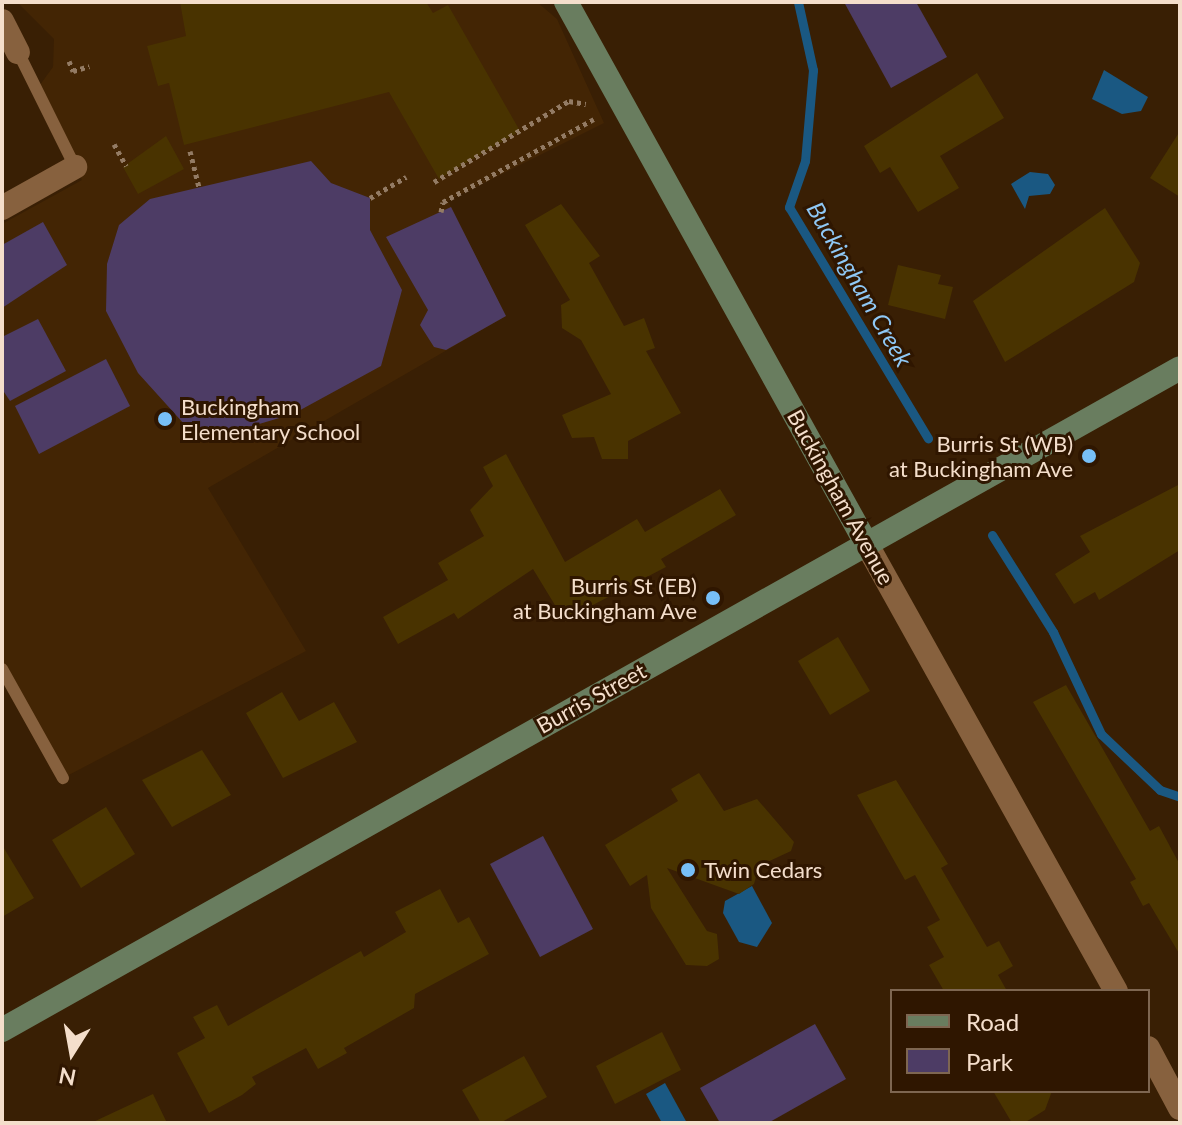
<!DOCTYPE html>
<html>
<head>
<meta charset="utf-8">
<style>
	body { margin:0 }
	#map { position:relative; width:1182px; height:1125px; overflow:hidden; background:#391f04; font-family:Lato,sans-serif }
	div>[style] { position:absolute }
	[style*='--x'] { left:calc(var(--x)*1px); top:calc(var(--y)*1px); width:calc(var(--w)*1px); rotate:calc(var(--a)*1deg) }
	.built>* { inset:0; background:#432504 }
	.green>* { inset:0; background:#4d3c65 }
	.water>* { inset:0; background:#1a5882 }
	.stream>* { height:9px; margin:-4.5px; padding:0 4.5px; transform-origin:4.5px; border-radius:4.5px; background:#1a5882 }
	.building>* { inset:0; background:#493300 }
	.path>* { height:5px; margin-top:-2.5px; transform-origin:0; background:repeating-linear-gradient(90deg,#937b64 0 4px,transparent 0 8px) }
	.lane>* { height:12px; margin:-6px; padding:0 6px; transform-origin:6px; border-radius:6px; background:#87613e }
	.street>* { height:24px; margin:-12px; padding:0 12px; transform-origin:12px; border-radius:12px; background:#87613e }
	.secondary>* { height:24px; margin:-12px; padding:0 12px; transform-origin:12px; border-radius:12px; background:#697d5f }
	.dots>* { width:22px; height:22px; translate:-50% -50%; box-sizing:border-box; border:4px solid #2f1600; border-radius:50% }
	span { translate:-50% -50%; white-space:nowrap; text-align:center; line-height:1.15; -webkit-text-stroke:6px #2f1600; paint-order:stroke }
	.poi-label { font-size:22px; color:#f4decb }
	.left { translate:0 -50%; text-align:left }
	.right { translate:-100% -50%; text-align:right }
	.street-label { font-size:22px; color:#f4decb }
	.water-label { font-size:24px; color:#8fc8f5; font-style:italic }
	.frame { position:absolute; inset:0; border:4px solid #f4decb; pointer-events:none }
	.legend { position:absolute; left:890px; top:989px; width:260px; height:104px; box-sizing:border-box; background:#2f1600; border:2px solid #7e6651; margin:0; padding:10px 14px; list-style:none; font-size:24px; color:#f4decb }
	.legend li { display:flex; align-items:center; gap:16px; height:40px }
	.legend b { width:40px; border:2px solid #7e6651 }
	.north { position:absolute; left:32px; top:1013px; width:80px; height:80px; -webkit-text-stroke:6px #2f1600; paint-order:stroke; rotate:191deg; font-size:22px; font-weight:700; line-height:32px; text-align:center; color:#f4decb }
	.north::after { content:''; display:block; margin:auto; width:28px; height:36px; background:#f4decb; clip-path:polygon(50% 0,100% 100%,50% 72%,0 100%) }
</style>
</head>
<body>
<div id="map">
	<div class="built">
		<div style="clip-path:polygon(17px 2px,537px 2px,557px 19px,604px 123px,448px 201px,506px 316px,208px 488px,306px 651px,63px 778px,2px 669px,2px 224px,82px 180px,37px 89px,53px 67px,54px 39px)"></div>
	</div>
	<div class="green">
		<div style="clip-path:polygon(844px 2px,916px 2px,947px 57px,891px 88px)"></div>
		<div style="clip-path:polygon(311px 161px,331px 183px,370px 198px,370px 230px,402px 290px,381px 366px,293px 414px,211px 438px,194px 435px,138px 373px,106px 311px,107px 264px,119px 225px,150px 199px)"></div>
		<div style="clip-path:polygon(451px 207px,506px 316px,446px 350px,434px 347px,420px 325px,428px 310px,386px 237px)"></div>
		<div style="clip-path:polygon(43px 222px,67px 265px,2px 308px,2px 245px)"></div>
		<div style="clip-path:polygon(38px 319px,66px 371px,10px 401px,2px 389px,2px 337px)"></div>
		<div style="clip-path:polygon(106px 359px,130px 406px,39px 454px,15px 406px)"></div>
		<div style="clip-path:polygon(543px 836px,593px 929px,540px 957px,490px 864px)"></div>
		<div style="clip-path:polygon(815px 1024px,846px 1079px,768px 1123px,720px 1123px,700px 1088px)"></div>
	</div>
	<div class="water">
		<div style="clip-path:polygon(1104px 70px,1148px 97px,1141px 111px,1122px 114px,1092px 99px)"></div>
		<div style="clip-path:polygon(1030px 172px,1048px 174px,1055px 185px,1050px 194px,1029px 196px,1025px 209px,1011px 184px)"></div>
		<div style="clip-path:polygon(752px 886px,772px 923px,757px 947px,739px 942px,723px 913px,725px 901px)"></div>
		<div style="clip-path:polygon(665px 1083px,687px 1123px,662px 1123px,646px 1094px)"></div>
	</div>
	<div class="stream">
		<div style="--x:798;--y:2;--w:70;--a:77.6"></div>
		<div style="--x:813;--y:70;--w:91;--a:95"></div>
		<div style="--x:805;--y:161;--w:49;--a:109.2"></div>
		<div style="--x:789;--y:207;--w:270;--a:59"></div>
		<div style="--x:992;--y:535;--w:115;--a:57.8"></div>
		<div style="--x:1053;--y:632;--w:113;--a:64.8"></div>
		<div style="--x:1101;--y:734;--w:81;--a:43.5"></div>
		<div style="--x:1160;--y:790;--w:21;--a:19"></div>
	</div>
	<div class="building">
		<div style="clip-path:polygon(180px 2px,426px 2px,433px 13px,448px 5px,520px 131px,439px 179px,389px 92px,184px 145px,169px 83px,158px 86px,147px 46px,186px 36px)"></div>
		<div style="clip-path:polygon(977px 73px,1004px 118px,940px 156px,959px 188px,918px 212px,890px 167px,880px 173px,864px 146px)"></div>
		<div style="clip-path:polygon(1180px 131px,1180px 197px,1150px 178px)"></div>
		<div style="clip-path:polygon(166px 136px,184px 169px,138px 194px,123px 167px)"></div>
		<div style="clip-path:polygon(561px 204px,600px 256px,589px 263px,624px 326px,644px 318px,655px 348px,646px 351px,681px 413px,628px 441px,628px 459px,602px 459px,594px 437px,572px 438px,562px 415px,611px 394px,581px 340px,562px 328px,561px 305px,570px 300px,525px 225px)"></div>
		<div style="clip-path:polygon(1105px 208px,1140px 263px,1134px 282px,1005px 362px,973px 301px)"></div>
		<div style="clip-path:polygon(898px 265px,941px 275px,938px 284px,953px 287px,945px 319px,888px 305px)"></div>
		<div style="clip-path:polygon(506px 454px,565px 562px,637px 519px,645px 532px,720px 489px,736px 515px,661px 559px,666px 567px,564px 620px,533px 569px,458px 619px,454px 613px,398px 644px,383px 617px,448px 580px,438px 563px,484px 536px,470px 510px,493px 486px,483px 467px)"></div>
		<div style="clip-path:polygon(1180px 484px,1180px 550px,1099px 600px,1095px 592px,1074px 604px,1055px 574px,1090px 552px,1080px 536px)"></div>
		<div style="clip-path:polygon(838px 637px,870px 691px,830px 715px,798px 661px)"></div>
		<div style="clip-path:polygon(1066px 685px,1150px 831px,1159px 826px,1180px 865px,1180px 955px,1149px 903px,1143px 906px,1130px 882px,1136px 879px,1033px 702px)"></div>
		<div style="clip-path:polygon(282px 692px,299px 721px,334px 702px,357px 742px,283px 778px,246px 713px)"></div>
		<div style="clip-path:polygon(202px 750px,231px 795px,172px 827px,142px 780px)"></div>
		<div style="clip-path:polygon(699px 773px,724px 811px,757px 799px,794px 842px,791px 851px,759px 866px,754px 884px,739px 894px,667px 868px,707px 931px,717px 934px,719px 959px,707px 966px,686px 965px,651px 908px,647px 875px,630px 886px,605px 845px,678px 801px,671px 789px)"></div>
		<div style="clip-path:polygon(896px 780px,948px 864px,941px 868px,987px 947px,999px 941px,1013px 966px,998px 975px,1007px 991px,944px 991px,929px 965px,944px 957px,927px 927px,940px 920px,915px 875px,905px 880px,857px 795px)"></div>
		<div style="clip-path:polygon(106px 807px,135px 854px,81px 888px,52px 840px)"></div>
		<div style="clip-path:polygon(2px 845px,34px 898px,2px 917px)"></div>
		<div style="clip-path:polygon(440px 889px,458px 923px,469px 917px,489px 954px,415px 994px,414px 1008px,344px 1048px,347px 1053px,318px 1069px,306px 1048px,252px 1077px,256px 1084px,242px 1095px,209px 1113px,177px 1053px,205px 1038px,193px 1017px,217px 1005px,228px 1026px,361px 951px,364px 957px,406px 932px,395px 912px)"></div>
		<div style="clip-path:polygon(662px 1032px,681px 1070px,615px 1104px,596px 1066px)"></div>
		<div style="clip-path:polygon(524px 1056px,547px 1097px,500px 1123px,481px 1123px,462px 1090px)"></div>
		<div style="clip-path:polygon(993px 1091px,1052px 1091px,1045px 1110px,1024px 1123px,1012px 1123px)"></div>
		<div style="clip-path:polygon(153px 1094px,167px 1123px,91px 1123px)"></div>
	</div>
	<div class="path">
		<div style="--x:69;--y:61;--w:11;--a:68"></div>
		<div style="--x:73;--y:71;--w:17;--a:-17"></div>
		<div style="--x:114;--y:144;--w:25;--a:61"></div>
		<div style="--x:190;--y:151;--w:37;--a:76"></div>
		<div style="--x:434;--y:182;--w:157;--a:-31"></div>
		<div style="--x:569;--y:101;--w:17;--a:10"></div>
		<div style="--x:370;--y:198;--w:42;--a:-30.3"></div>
		<div style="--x:441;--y:212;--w:10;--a:-79"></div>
		<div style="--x:443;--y:202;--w:172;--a:-28.8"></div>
	</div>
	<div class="lane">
		<div style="--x:18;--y:52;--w:128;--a:63.6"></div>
		<div style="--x:2;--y:669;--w:125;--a:60.8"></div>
	</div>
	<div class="street">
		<div style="--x:2;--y:21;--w:35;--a:63"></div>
		<div style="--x:2;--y:208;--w:84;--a:-29.3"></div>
		<div style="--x:866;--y:543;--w:513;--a:60.84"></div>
		<div style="--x:1148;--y:1048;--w:68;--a:61.9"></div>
	</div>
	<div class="secondary">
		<div style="--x:566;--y:2;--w:619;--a:60.99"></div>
		<div style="--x:2;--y:1030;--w:1351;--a:-29.33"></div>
	</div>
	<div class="dots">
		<div style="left:165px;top:419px;background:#77bff7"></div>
		<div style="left:1089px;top:456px;background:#77bff7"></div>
		<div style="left:713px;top:598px;background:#77bff7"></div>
		<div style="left:688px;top:870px;background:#77bff7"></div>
	</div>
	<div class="poi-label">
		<span class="left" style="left:181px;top:419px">Buckingham<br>Elementary School</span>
		<span class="right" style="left:1073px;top:456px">Burris St (WB)<br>at Buckingham Ave</span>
		<span class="right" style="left:697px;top:598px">Burris St (EB)<br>at Buckingham Ave</span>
		<span class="left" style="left:704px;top:870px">Twin Cedars</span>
	</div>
	<div class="street-label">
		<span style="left:841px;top:497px;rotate:61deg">Buckingham Avenue</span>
		<span style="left:591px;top:698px;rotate:-29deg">Burris Street</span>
	</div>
	<div class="water-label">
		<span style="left:860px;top:284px;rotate:60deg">Buckingham Creek</span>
	</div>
	<div class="frame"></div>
	<ul class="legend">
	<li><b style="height:10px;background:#697d5f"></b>Road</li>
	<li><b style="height:22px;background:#4d3c65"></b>Park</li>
	</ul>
	<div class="north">N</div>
</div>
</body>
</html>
